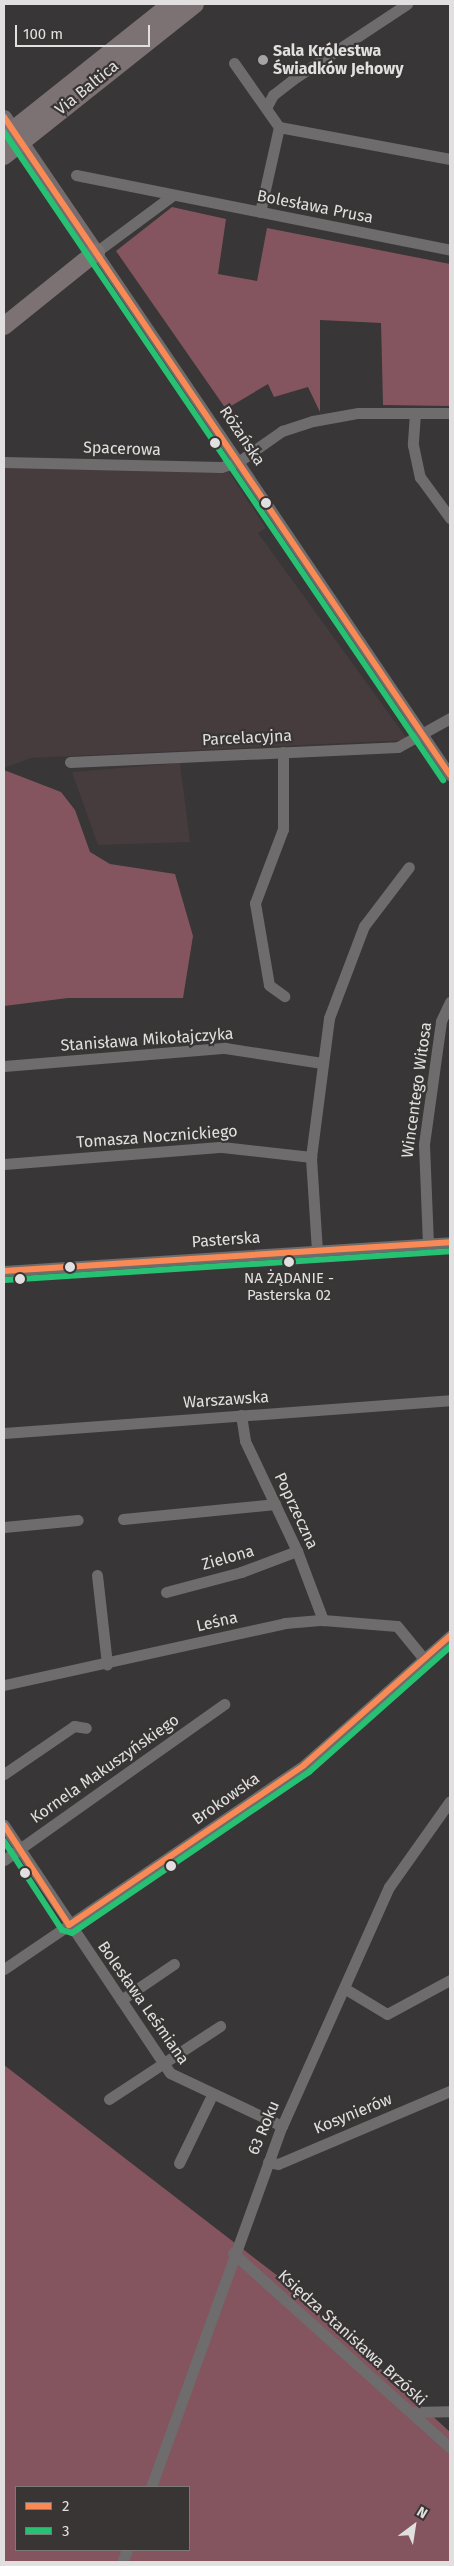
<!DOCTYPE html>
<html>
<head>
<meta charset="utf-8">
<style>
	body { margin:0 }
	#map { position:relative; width:454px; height:2566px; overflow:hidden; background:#383636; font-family:"Fira Sans",sans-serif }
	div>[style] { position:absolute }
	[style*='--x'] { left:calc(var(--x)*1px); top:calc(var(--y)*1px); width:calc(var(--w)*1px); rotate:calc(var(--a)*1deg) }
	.built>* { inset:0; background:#463c3d }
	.forest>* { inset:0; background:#84555f }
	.minor>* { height:11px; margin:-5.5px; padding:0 5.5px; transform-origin:5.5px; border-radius:5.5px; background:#6e6c6c }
	.major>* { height:15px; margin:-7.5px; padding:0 7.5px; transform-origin:7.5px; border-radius:7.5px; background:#746c6d }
	.highway>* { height:18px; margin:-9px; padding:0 9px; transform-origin:9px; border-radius:9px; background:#7c7273 }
	.bus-1>* { height:6px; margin:-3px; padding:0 3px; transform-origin:3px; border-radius:3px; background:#f98a56 }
	.bus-2>* { height:6px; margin:-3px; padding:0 3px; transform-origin:3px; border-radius:3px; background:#26c172 }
	.dots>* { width:14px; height:14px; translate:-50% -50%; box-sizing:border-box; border:2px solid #393535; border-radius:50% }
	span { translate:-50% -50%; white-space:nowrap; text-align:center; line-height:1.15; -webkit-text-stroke:4.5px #393535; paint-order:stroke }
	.bus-label { font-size:15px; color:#e1dfdf }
	.poi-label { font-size:16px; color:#e1dfdf; font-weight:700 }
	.left { translate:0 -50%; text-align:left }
	.street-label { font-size:16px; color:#e1dfdf }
	.frame { position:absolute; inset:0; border:5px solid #e1dfdf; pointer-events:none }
	.legend { position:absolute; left:15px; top:2486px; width:175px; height:65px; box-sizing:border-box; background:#393535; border:1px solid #7c7979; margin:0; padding:6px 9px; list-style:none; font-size:15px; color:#e1dfdf }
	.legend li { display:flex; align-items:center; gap:10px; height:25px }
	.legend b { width:25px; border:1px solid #7c7979 }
	.north { position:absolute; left:389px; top:2501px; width:50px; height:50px; -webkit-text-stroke:4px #393535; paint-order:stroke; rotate:31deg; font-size:14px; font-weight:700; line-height:20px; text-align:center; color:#e1dfdf }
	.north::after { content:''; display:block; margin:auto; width:18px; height:22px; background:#e1dfdf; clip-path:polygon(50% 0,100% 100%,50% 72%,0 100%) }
	.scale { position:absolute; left:15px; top:25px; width:135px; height:22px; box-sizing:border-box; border:2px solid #e1dfdf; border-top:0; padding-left:6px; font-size:15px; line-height:18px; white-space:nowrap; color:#e1dfdf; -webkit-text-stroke:4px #393535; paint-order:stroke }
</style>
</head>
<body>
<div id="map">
	<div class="built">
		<div style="clip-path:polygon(4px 467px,228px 471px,266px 528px,258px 533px,408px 740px,31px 758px,4px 768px)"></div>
		<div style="clip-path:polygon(180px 763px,190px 842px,98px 845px,72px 772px)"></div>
	</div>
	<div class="forest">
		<div style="clip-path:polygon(172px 207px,226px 219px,218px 274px,257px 281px,267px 228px,450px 264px,450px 406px,383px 405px,381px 323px,320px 320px,320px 412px,308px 387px,274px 397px,268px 384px,226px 409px,116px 251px)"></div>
		<div style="clip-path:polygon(4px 770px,61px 792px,75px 810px,90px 852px,110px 864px,175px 874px,193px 936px,183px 998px,68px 998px,4px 1006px)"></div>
		<div style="clip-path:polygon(evenodd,4px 2065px,283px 2280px,450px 2432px,450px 2562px,4px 2562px,4px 2065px,16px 2487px,189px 2487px,189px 2550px,16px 2550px,16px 2487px)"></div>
	</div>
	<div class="minor">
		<div style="--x:234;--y:63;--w:78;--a:54.9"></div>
		<div style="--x:279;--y:127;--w:87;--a:102.6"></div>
		<div style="--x:266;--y:108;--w:15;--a:-62"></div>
		<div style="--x:273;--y:95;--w:24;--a:-38"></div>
		<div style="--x:292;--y:80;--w:138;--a:-33.5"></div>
		<div style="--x:279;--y:127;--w:174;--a:10.6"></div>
		<div style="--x:76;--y:175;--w:381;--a:11.3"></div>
		<div style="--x:173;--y:195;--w:96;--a:143.5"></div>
		<div style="--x:96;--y:252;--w:632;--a:55.91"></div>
		<div style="--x:415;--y:413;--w:32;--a:94"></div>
		<div style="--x:413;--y:445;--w:33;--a:78"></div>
		<div style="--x:420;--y:477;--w:51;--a:53.8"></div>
		<div style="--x:4;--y:462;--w:217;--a:1.3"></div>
		<div style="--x:221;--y:467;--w:18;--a:-16"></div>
		<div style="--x:238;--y:462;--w:54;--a:-35.2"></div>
		<div style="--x:282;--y:431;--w:33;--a:-18"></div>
		<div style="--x:313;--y:421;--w:46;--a:-10.1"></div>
		<div style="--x:358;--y:413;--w:92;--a:0"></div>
		<div style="--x:283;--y:752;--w:77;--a:90"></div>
		<div style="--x:283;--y:829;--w:79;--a:110.7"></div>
		<div style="--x:255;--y:903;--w:83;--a:80.3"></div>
		<div style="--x:269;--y:985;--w:19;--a:36"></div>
		<div style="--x:70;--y:762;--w:328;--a:-2.6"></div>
		<div style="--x:398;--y:747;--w:60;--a:-29.1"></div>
		<div style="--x:4;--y:1066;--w:222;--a:-4.7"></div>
		<div style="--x:225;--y:1048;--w:98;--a:8.8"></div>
		<div style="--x:4;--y:1164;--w:219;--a:-4.5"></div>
		<div style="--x:222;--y:1147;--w:90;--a:6.4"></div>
		<div style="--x:428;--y:1244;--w:100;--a:-92.3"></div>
		<div style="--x:424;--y:1144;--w:124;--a:-82.1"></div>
		<div style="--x:441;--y:1021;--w:21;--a:-65"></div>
		<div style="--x:317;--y:1251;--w:94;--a:-93.7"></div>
		<div style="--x:311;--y:1157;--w:140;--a:-82.6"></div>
		<div style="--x:329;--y:1018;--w:98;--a:-69.2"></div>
		<div style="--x:364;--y:926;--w:74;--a:-52.7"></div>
		<div style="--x:4;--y:1271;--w:447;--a:-3.7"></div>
		<div style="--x:241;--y:1415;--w:26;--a:81"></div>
		<div style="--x:245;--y:1441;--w:122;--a:64.7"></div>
		<div style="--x:297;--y:1551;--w:74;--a:69.4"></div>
		<div style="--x:4;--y:1433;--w:447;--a:-4.2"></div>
		<div style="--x:123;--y:1519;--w:153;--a:-5.6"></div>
		<div style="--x:4;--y:1527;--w:74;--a:-5.4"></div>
		<div style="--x:97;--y:1575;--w:90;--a:83.6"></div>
		<div style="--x:166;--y:1592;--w:78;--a:-14.9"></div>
		<div style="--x:241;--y:1572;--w:60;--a:-20.6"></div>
		<div style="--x:4;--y:1685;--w:288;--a:-12.4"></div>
		<div style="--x:285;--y:1623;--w:38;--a:-5"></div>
		<div style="--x:323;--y:1620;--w:74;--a:4.6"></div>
		<div style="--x:397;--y:1626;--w:43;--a:50.7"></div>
		<div style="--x:4;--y:1774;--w:85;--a:-34.4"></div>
		<div style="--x:74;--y:1726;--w:12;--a:9"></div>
		<div style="--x:4;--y:1825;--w:298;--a:56.2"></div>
		<div style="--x:170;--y:2073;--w:124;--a:25.3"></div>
		<div style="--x:4;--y:1860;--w:270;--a:-35.3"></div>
		<div style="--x:4;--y:1969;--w:363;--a:-34.2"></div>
		<div style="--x:304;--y:1765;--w:195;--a:-41.5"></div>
		<div style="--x:344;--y:1988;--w:50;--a:31.2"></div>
		<div style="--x:387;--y:2014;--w:72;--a:-28.4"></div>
		<div style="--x:121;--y:2000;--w:64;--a:-34.2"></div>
		<div style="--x:109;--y:2099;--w:133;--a:-33.3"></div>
		<div style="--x:268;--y:2162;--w:10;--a:11"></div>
		<div style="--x:278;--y:2164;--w:187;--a:-23"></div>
		<div style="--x:179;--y:2163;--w:76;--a:-64.1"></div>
		<div style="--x:233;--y:2253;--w:292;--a:41.9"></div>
		<div style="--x:411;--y:2412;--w:39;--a:-1"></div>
		<div style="--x:151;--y:2487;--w:384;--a:-70.1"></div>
		<div style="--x:282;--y:2126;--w:262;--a:-65.9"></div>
		<div style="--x:389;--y:1887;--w:105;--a:-54.7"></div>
		<div style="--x:122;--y:2562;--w:13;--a:-67"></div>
	</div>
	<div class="major">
		<div style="--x:4;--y:117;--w:163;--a:55.7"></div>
	</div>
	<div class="highway">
		<div style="--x:4;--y:137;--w:213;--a:-38.5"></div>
		<div style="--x:4;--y:156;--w:244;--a:-38.5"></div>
		<div style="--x:4;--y:326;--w:118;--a:-38.8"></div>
	</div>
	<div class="bus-1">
		<div style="--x:4;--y:117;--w:795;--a:55.87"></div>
		<div style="--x:4;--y:1271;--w:447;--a:-3.7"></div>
		<div style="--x:4;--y:1825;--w:119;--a:57"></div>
		<div style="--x:69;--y:1925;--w:284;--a:-34.2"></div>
		<div style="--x:304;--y:1765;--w:195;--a:-41.5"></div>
	</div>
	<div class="bus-2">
		<div style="--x:4;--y:132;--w:783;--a:55.88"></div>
		<div style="--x:5;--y:1280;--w:446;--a:-3.7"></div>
		<div style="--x:4;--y:1841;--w:106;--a:56.9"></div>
		<div style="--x:62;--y:1930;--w:10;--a:17"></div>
		<div style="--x:72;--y:1933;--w:287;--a:-34.2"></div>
		<div style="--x:309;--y:1772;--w:188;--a:-41.6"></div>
	</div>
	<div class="dots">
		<div style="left:263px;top:60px;background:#a6a4a4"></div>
		<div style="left:215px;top:443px;background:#e1dfdf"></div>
		<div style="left:266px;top:503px;background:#e1dfdf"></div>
		<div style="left:289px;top:1262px;background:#e1dfdf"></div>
		<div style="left:70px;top:1267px;background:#e1dfdf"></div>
		<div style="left:20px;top:1279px;background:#e1dfdf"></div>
		<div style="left:171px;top:1866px;background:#e1dfdf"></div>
		<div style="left:25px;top:1873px;background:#e1dfdf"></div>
	</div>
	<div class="bus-label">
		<span style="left:289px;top:1287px">NA ŻĄDANIE -<br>Pasterska 02</span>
	</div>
	<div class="poi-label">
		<span class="left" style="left:273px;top:60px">Sala Królestwa<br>Świadków Jehowy</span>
	</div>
	<div class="street-label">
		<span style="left:87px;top:88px;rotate:-39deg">Via Baltica</span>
		<span style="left:315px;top:207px;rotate:11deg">Bolesława Prusa</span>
		<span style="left:242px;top:436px;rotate:56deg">Różańska</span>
		<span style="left:122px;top:449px;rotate:2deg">Spacerowa</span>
		<span style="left:247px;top:738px;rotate:-3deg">Parcelacyjna</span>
		<span style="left:147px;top:1040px;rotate:-4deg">Stanisława Mikołajczyka</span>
		<span style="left:417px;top:1090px;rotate:-82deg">Wincentego Witosa</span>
		<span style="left:157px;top:1137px;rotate:-4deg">Tomasza Nocznickiego</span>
		<span style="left:226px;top:1240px;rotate:-4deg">Pasterska</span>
		<span style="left:226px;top:1400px;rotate:-4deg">Warszawska</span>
		<span style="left:296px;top:1511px;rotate:65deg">Poprzeczna</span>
		<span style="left:228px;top:1558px;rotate:-16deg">Zielona</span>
		<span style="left:217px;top:1622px;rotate:-13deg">Leśna</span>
		<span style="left:105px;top:1769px;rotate:-35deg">Kornela Makuszyńskiego</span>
		<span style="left:226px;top:1799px;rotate:-35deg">Brokowska</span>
		<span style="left:143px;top:2003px;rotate:55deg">Bolesława Leśmiana</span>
		<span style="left:353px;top:2114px;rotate:-22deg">Kosynierów</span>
		<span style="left:264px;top:2128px;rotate:-67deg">63 Roku</span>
		<span style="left:352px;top:2338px;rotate:42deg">Księdza Stanisława Brzóski</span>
	</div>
	<div class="frame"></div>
	<ul class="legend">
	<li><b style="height:6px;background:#f98a56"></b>2</li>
	<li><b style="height:6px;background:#26c172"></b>3</li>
	</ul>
	<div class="north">N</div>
	<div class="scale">100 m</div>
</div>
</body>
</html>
